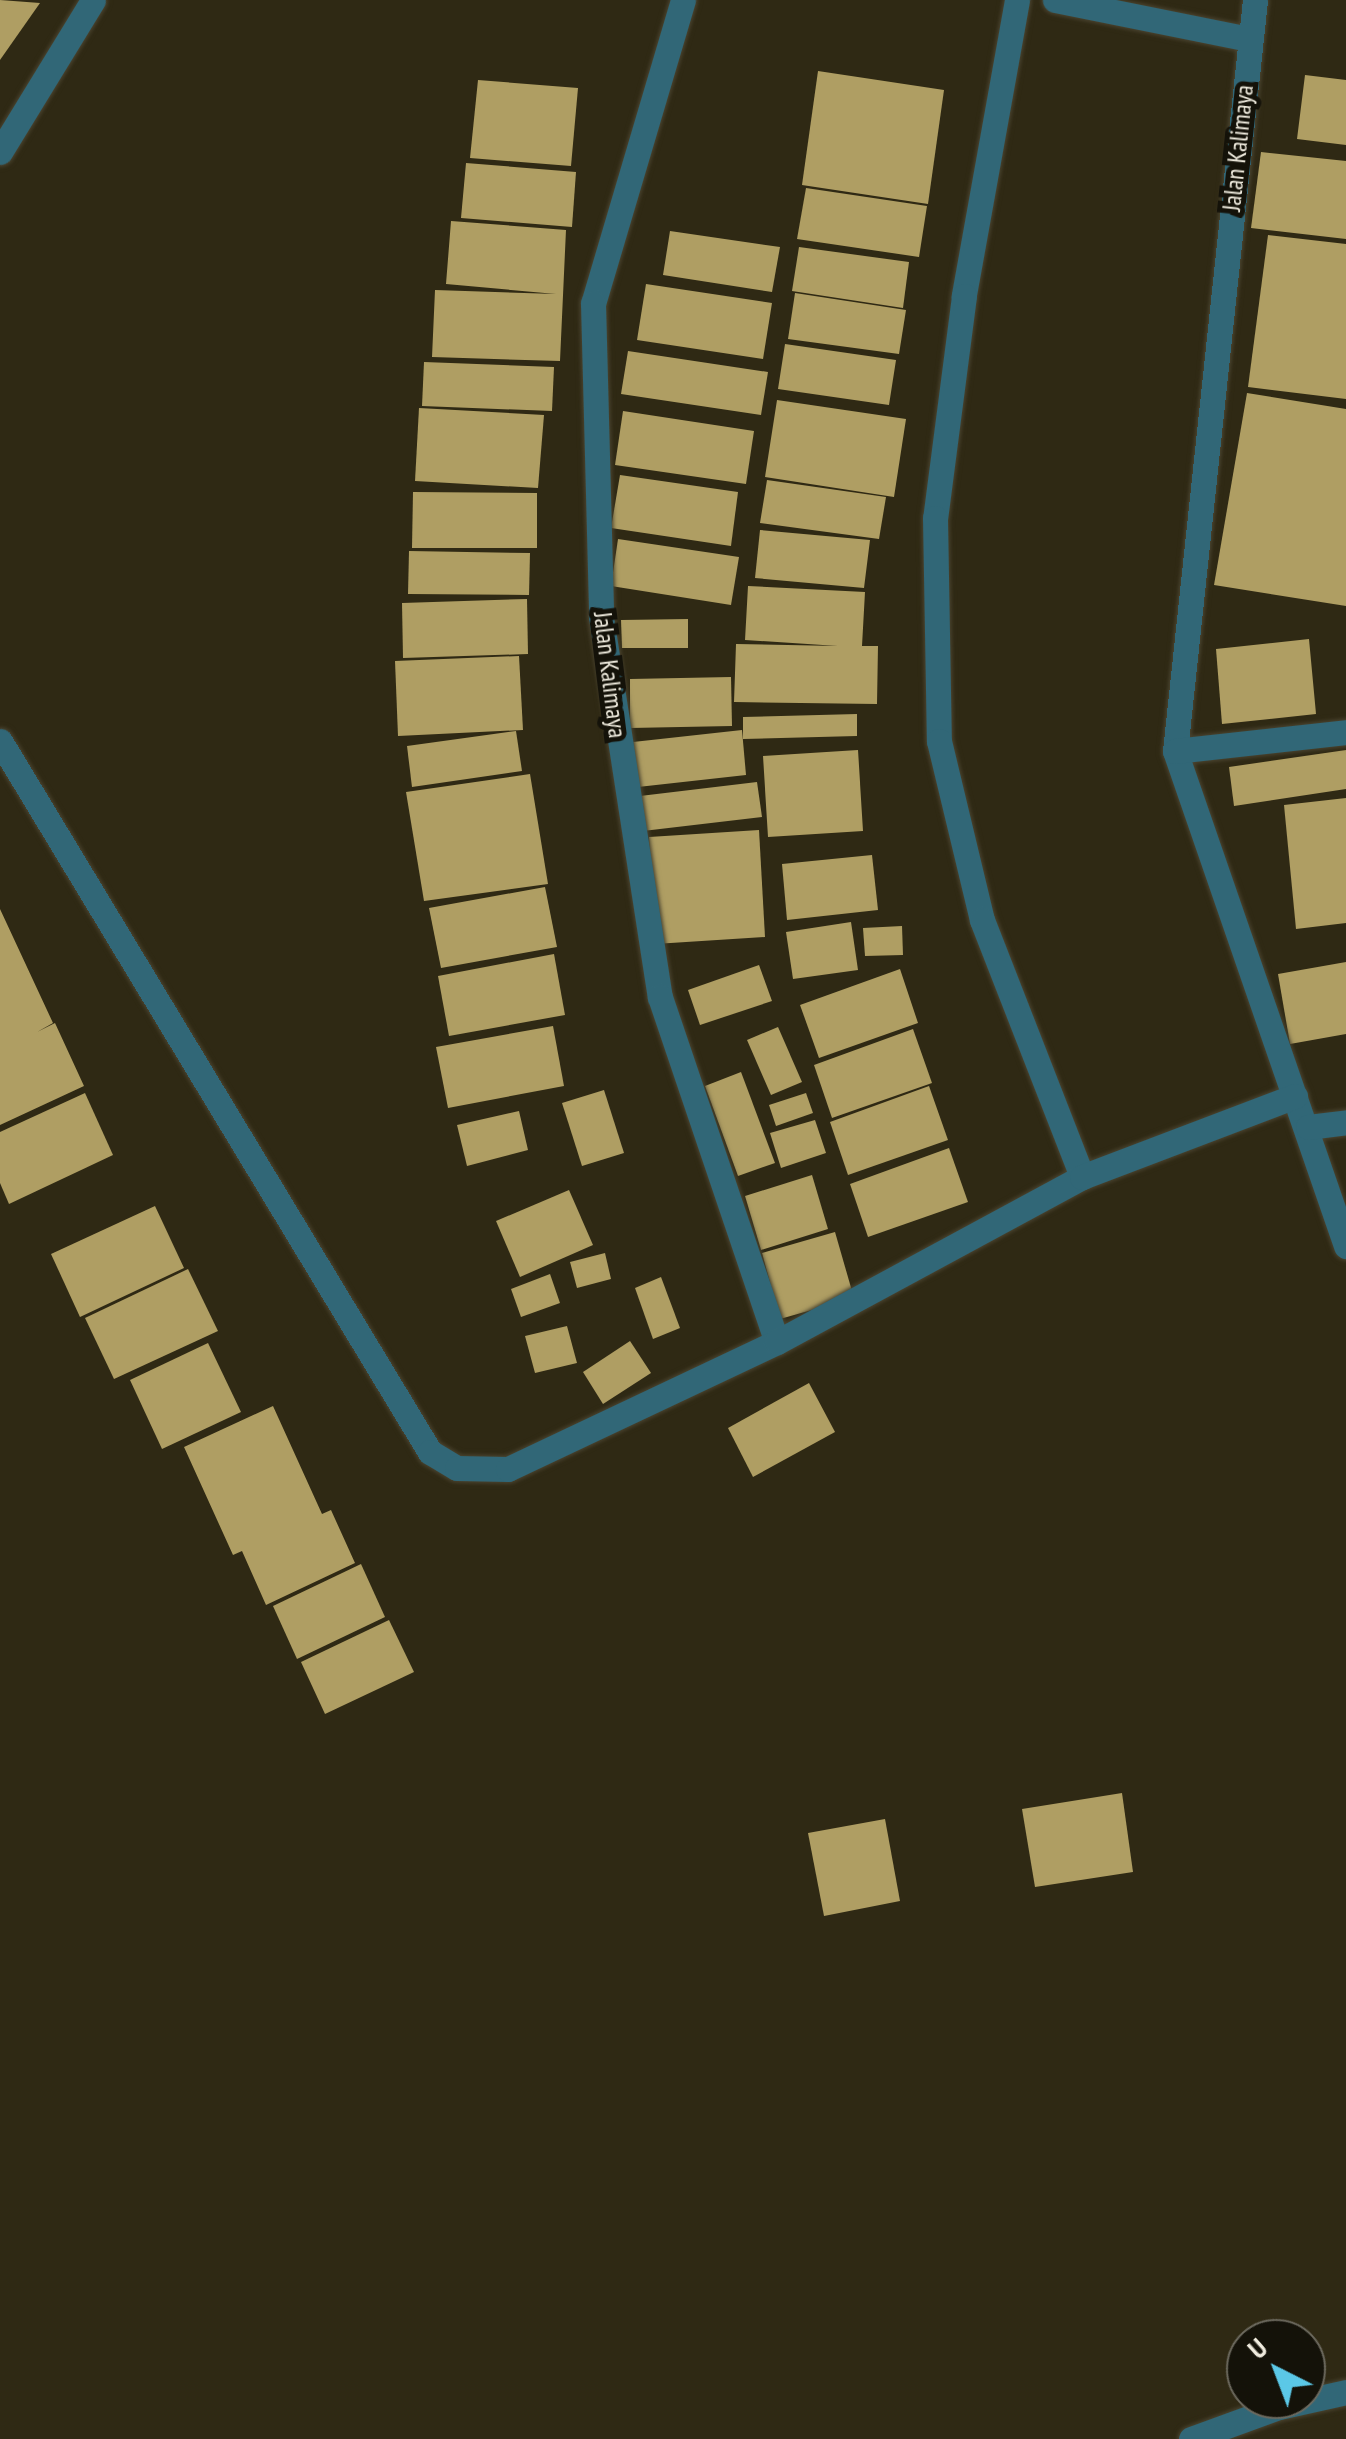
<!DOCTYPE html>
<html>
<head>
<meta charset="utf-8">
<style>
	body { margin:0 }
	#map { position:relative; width:1346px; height:2439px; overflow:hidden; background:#2f2914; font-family:"PT Sans Narrow",sans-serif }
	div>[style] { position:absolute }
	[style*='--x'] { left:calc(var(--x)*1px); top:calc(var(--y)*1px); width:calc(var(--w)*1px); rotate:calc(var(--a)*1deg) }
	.building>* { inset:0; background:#af9e63 }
	.roads { filter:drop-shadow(0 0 2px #4a4430) drop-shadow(0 0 2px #4a4430) }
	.minor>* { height:25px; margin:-12.5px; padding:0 12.5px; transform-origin:12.5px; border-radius:12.5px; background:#316777 }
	span { translate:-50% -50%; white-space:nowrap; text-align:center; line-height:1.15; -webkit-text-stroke:10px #141209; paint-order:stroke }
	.street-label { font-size:25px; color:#efebde }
	.north { position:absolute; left:1226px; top:2319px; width:100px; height:100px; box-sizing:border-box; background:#141209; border:2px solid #6c695e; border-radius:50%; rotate:318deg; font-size:28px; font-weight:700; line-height:40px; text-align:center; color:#efebde }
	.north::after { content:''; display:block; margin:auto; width:35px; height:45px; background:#5bc8e7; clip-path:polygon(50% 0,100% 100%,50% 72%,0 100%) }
</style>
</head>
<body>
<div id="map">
	<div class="building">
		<div style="clip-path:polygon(0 0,40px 3px,0 60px)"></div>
		<div style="clip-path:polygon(818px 71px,944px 90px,928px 204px,802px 185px)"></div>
		<div style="clip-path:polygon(1305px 75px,1346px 80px,1346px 145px,1297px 139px)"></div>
		<div style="clip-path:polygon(478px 80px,578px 88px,571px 166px,470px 158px)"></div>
		<div style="clip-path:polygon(1261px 152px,1346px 161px,1346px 239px,1251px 228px)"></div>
		<div style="clip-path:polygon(466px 163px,576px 172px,572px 227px,461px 218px)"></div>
		<div style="clip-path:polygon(806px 188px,927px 206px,919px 257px,797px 239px)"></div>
		<div style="clip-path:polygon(451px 221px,566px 230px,560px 361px,432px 357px,435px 290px,556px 294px,446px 284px)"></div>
		<div style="clip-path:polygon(670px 231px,780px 247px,772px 292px,663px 275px)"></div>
		<div style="clip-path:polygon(1268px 235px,1346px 244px,1346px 399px,1248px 387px)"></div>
		<div style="clip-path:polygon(799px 247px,909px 262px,903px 308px,792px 291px)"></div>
		<div style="clip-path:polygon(646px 284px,772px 303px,763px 359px,637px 340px)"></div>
		<div style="clip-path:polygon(795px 293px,906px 310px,899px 354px,788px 339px)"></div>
		<div style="clip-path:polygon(785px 344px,896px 360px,889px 405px,778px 389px)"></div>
		<div style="clip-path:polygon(628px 351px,768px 372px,761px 415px,621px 394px)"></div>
		<div style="clip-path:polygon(424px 362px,554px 367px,552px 411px,422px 406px)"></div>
		<div style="clip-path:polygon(1247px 393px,1346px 409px,1346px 606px,1214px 585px)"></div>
		<div style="clip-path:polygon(777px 400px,906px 419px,894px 497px,765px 477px)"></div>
		<div style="clip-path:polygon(419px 408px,544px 415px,538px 488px,415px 481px)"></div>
		<div style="clip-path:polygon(623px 411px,754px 431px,746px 484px,615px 465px)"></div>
		<div style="clip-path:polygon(620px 475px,738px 492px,731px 546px,611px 528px)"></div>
		<div style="clip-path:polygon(767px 480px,886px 497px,879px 539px,760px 523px)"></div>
		<div style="clip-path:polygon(413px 492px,537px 493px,537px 548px,412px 548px)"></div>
		<div style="clip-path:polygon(760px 530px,870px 540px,864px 588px,755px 578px)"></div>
		<div style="clip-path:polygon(618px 539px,739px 557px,731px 605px,611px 586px)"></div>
		<div style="clip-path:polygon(409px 551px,530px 553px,529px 595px,408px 594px)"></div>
		<div style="clip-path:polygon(748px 586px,865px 592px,862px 646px,878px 646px,877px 704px,734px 702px,736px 644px,838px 646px,745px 640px)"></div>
		<div style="clip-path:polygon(527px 599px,528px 654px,403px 658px,402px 603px)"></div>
		<div style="clip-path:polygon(688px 619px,688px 648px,622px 648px,621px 620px)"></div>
		<div style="clip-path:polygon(1309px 639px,1316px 714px,1222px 724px,1216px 649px)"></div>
		<div style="clip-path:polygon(519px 656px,523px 730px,398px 736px,395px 661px)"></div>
		<div style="clip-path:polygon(731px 677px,732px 726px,630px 728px,630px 679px)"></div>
		<div style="clip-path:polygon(857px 714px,857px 736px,743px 739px,743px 717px)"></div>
		<div style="clip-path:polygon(742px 730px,746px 775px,638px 787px,633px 742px)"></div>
		<div style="clip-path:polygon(516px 731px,522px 771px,412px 787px,407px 746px)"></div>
		<div style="clip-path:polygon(858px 750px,863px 831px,768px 837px,763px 756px)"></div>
		<div style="clip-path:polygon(1346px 750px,1346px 789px,1234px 806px,1229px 767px)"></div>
		<div style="clip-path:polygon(530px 774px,548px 884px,424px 901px,406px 792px)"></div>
		<div style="clip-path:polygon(757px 782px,762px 817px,643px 831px,640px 796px)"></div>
		<div style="clip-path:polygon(1346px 798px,1346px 923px,1296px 929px,1284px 805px)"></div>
		<div style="clip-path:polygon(759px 830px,765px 937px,655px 944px,649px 837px)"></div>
		<div style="clip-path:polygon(872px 855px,878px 910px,787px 920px,782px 864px)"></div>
		<div style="clip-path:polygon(545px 887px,557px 947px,441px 968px,429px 908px)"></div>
		<div style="clip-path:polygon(0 909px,53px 1023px,37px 1032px,55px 1023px,84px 1086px,0 1125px)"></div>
		<div style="clip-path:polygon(851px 922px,858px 970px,793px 979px,786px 932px)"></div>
		<div style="clip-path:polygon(902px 926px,903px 955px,865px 956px,863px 928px)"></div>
		<div style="clip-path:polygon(554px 954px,565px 1015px,449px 1036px,438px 976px)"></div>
		<div style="clip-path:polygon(1346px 962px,1346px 1034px,1290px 1044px,1278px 974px)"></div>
		<div style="clip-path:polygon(759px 965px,772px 1001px,700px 1025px,688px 990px)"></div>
		<div style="clip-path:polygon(900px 969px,918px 1023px,819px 1058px,800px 1005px)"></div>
		<div style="clip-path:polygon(553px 1026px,564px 1086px,448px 1108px,436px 1047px)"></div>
		<div style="clip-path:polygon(778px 1027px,802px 1082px,771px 1095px,747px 1040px)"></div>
		<div style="clip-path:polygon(913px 1029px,932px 1083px,832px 1118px,814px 1065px)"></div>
		<div style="clip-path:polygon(741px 1072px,775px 1163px,738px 1176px,705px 1086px)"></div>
		<div style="clip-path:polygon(929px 1086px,948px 1140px,848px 1175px,830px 1122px)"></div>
		<div style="clip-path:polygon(604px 1090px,624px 1153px,582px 1166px,562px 1103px)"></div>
		<div style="clip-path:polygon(85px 1093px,113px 1155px,9px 1204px,0 1183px,0 1132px)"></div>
		<div style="clip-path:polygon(806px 1093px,813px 1113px,776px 1126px,769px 1105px)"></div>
		<div style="clip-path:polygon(519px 1111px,528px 1150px,467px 1166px,457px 1125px)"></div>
		<div style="clip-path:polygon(815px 1120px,826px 1153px,781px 1168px,770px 1133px)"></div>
		<div style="clip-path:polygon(949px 1148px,968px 1202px,868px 1237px,850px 1184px)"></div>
		<div style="clip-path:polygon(812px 1175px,828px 1229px,761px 1250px,745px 1196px)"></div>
		<div style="clip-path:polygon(569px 1190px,593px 1245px,520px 1277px,496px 1221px)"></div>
		<div style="clip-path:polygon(155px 1206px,184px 1268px,80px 1317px,51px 1254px)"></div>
		<div style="clip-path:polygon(835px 1232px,854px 1298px,780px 1319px,762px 1253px)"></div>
		<div style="clip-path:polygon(605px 1253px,611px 1279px,577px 1288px,570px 1262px)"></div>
		<div style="clip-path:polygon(188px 1269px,218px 1331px,114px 1379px,85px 1318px)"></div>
		<div style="clip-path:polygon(550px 1274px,560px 1303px,521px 1317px,511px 1289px)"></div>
		<div style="clip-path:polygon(661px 1277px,680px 1328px,653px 1339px,635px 1288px)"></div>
		<div style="clip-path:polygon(567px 1326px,577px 1363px,535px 1373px,525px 1336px)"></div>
		<div style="clip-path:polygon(630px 1341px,651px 1373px,603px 1404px,583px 1372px)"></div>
		<div style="clip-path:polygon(208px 1343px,241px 1412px,162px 1449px,130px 1380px)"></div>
		<div style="clip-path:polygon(809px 1383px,835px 1432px,753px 1477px,728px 1428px)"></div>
		<div style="clip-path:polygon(273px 1406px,322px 1514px,331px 1510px,355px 1563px,266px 1605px,242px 1551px,233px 1555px,184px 1447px)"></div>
		<div style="clip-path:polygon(361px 1564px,385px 1617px,297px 1659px,273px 1606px)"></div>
		<div style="clip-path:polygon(389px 1620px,414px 1672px,325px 1714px,301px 1662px)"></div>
		<div style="clip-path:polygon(1122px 1793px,1133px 1872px,1035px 1887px,1022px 1809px)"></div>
		<div style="clip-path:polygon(885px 1819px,900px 1901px,824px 1916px,808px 1833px)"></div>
	</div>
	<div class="roads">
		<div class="minor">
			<div style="--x:683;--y:0;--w:316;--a:106.5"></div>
			<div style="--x:593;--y:303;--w:314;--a:88.5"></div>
			<div style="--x:601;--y:617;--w:385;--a:81.2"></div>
			<div style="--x:660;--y:997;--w:364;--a:71.3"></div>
			<div style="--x:1017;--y:0;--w:301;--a:100.2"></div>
			<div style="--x:964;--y:296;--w:224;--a:97.4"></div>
			<div style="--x:935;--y:518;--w:223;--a:89"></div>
			<div style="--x:939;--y:741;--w:184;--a:76.5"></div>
			<div style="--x:982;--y:920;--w:276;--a:68.7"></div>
			<div style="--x:1055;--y:0;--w:198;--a:11.4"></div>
			<div style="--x:1255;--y:0;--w:755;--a:96.08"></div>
			<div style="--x:1175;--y:751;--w:524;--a:70.94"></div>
			<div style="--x:0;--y:152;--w:178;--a:-58.5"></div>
			<div style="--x:0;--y:741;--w:831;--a:58.84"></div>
			<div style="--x:430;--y:1452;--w:31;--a:31"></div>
			<div style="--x:457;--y:1468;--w:51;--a:1.1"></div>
			<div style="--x:508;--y:1469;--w:297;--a:-25.3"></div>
			<div style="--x:777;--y:1342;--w:347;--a:-28.4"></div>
			<div style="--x:1082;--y:1177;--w:228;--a:-20.8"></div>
			<div style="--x:1175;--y:751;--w:172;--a:-6.3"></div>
			<div style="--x:1308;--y:1127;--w:38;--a:-7"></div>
			<div style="--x:1191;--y:2439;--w:94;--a:-20"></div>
			<div style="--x:1279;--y:2407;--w:69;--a:-12.6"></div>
		</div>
	</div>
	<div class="street-label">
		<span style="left:1238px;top:148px;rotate:-84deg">Jalan Kalimaya</span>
		<span style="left:610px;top:675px;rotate:83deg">Jalan Kalimaya</span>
	</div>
	<div class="north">U</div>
</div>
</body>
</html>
